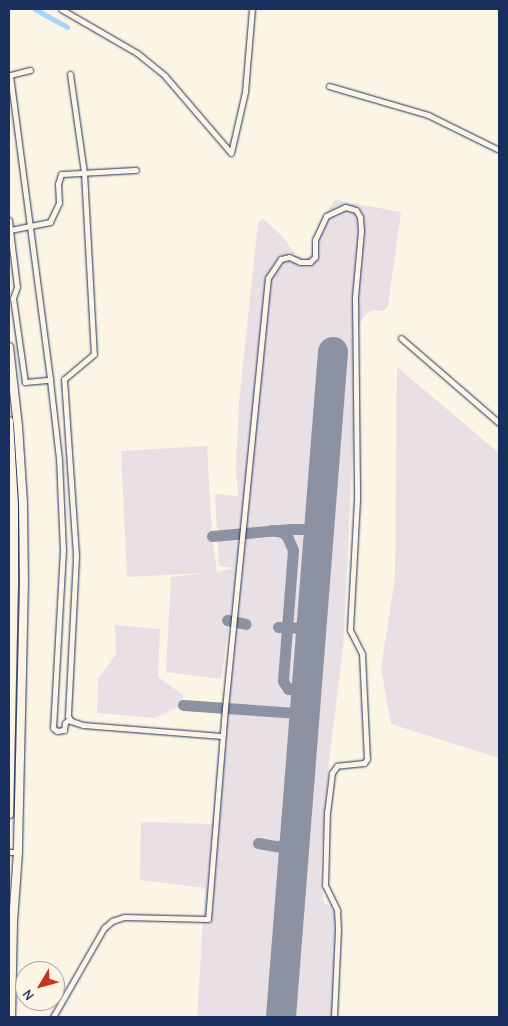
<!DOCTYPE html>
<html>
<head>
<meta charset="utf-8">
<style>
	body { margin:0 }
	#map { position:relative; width:508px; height:1026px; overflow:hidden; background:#fcf5e5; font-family:"Comic Neue",sans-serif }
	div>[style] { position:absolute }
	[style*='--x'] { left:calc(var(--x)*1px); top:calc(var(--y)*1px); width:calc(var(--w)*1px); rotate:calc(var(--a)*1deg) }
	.built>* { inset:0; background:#e8e0e4 }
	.canal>* { height:4.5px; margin:-2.25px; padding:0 2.25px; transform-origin:2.25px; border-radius:2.25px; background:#a3d3ff }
	.taxiway>* { height:11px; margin:-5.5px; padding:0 5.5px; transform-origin:5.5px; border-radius:5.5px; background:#8c92a2 }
	.runway>* { height:30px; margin:-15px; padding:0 15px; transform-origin:15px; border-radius:15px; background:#8c92a2 }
	.roads { filter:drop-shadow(0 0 1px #1b2f5e) drop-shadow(0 0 1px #1b2f5e) }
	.minor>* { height:5px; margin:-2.5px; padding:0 2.5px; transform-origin:2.5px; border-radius:2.5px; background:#fcf5e5 }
	.highway>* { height:8px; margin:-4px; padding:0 4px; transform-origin:4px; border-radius:4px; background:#fcf5e5 }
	span { translate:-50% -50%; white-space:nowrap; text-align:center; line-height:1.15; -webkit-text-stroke:5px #fcf5e5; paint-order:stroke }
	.frame { position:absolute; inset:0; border:10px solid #1b2f5e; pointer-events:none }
	.north { position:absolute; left:15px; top:961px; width:50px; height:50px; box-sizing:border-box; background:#fcf5e5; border:1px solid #a2a6af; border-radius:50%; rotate:233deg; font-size:14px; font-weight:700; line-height:20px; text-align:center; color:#1b2f5e }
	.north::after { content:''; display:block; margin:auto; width:18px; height:22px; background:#c8321e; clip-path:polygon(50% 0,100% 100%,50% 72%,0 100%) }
</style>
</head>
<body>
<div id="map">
	<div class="built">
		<div style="clip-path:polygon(335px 200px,401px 212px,388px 306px,384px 311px,374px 310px,367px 313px,359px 324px,343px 649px,329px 762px,320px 872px,324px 904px,331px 905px,336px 919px,333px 1017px,197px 1017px,205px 888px,140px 880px,141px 822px,212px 824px,234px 592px,221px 679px,166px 672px,171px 577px,205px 573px,127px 577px,121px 451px,207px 446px,212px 535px,217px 572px,234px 568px,219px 566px,215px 494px,238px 496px,236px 467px,239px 403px,258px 222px,263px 219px,281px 235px,297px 256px,305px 260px,312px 253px,319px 223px)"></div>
		<div style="clip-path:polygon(397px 367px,499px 453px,499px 758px,391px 724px,381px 668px,395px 579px)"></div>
		<div style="clip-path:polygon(115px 625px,160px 629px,158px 677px,183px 695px,183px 705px,155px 718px,97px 713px,98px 679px,116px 654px)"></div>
	</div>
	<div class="canal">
		<div style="--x:35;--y:9;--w:37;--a:29"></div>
	</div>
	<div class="taxiway">
		<div style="--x:312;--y:528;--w:5;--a:-22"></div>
		<div style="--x:317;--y:526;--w:8;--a:-67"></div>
		<div style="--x:271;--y:530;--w:11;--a:10"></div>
		<div style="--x:282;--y:532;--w:6;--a:39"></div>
		<div style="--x:287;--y:536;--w:15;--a:67"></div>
		<div style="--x:293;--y:550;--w:131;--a:94.4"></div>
		<div style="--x:283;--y:681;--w:9;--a:58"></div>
		<div style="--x:288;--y:689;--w:18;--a:3"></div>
		<div style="--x:212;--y:536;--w:79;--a:-5.1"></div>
		<div style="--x:291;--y:529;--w:23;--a:0"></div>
		<div style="--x:314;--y:529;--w:7;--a:45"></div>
		<div style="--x:227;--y:620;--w:19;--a:12"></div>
		<div style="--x:278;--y:627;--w:28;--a:2"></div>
		<div style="--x:306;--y:628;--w:8;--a:50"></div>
		<div style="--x:306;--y:628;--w:6;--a:-39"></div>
		<div style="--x:311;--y:624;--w:7;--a:-82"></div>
		<div style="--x:183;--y:705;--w:113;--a:4"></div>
		<div style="--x:296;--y:713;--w:7;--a:34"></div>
		<div style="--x:302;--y:717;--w:8;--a:76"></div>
		<div style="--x:296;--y:713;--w:7;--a:-16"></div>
		<div style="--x:303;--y:711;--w:9;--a:-69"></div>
		<div style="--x:258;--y:843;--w:29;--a:10"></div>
		<div style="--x:287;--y:848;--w:6;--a:45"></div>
		<div style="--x:291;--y:852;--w:13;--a:81"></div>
		<div style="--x:281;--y:845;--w:11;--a:-22"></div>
		<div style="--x:291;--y:841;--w:20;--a:-75"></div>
		<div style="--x:278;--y:1017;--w:13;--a:-72"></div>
	</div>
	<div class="runway">
		<div style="--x:281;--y:1017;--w:667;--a:-85.53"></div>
	</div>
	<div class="roads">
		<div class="minor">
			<div style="--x:61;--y:9;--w:88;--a:30.1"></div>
			<div style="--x:137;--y:53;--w:36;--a:39"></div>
			<div style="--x:165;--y:76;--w:101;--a:49.4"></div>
			<div style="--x:231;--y:153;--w:63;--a:-77.1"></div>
			<div style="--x:245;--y:92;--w:83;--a:-85.2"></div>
			<div style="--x:30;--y:70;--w:21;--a:166"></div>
			<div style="--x:10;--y:75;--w:308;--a:82.5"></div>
			<div style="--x:70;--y:74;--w:99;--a:81.9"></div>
			<div style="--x:84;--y:172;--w:182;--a:86.9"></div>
			<div style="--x:94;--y:354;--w:39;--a:140"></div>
			<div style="--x:64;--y:379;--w:178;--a:86.1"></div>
			<div style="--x:76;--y:557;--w:159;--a:92.9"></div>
			<div style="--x:68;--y:716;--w:6;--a:59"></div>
			<div style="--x:71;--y:721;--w:13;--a:18"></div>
			<div style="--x:83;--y:725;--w:139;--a:4.5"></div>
			<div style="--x:329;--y:86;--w:103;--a:16.3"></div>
			<div style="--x:428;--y:115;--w:79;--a:26.2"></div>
			<div style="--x:9;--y:220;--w:10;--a:84"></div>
			<div style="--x:10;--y:230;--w:41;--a:-11.3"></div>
			<div style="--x:50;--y:222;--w:21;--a:-65"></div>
			<div style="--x:59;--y:203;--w:19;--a:-93"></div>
			<div style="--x:58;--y:184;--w:10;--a:-73"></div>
			<div style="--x:61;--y:174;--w:75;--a:-3.1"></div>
			<div style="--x:10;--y:230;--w:57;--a:83"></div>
			<div style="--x:17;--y:287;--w:12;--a:110"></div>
			<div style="--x:13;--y:298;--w:85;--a:81.9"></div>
			<div style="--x:25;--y:382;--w:25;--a:-5"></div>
			<div style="--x:50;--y:380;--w:80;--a:83.5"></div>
			<div style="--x:59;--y:459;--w:91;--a:87.5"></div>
			<div style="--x:63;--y:550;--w:178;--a:93.2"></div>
			<div style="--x:53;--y:728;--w:5;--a:37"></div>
			<div style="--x:57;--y:731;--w:7;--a:-8"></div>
			<div style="--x:64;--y:730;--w:7;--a:-82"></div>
			<div style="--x:65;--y:723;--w:6;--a:-45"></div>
			<div style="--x:401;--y:338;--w:130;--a:40.9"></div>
			<div style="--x:9;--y:852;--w:9;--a:0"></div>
			<div style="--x:53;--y:1017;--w:103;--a:-60.2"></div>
			<div style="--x:104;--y:928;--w:11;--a:-41"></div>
			<div style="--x:112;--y:921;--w:13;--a:-18"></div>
			<div style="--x:124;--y:917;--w:84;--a:1.4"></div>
			<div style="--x:208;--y:919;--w:212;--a:-85.4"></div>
			<div style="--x:225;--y:708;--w:432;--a:-84.3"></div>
			<div style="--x:268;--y:278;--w:23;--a:-56"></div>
			<div style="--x:281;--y:259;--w:8;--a:-14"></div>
			<div style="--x:289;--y:257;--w:12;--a:24"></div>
			<div style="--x:300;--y:262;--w:10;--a:0"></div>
			<div style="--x:310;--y:262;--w:7;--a:-45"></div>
			<div style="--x:315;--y:257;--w:17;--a:-90"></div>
			<div style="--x:315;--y:240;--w:26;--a:-65"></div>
			<div style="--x:326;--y:216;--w:21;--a:-25"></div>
			<div style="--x:345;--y:207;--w:11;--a:15"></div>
			<div style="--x:356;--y:210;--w:8;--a:60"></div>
			<div style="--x:360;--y:217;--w:14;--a:86"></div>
			<div style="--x:361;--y:231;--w:66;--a:95.2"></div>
			<div style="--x:355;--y:297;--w:203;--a:89.4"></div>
			<div style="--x:357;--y:500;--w:130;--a:93.1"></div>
			<div style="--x:350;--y:630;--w:27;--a:63"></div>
			<div style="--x:362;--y:654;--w:105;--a:87.3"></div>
			<div style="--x:367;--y:759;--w:5;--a:127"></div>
			<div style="--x:364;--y:763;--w:27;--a:174"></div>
			<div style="--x:337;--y:766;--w:9;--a:126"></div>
			<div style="--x:332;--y:773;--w:38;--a:97"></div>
			<div style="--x:327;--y:811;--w:74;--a:91.5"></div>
			<div style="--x:325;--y:885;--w:28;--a:64"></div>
			<div style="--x:337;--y:910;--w:19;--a:87"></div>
			<div style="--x:338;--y:929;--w:88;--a:92.6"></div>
		</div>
		<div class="highway">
			<div style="--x:9;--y:347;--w:80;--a:83.5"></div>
			<div style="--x:18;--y:426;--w:78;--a:86.3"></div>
			<div style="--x:23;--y:504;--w:78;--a:89.3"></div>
			<div style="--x:24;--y:582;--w:270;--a:91.3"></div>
			<div style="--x:18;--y:852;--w:70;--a:94.1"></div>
			<div style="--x:13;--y:922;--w:95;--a:91.2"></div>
			<div style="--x:9;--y:421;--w:83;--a:86.6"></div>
			<div style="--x:14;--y:504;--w:80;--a:90"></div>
			<div style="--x:14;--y:584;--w:230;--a:91.2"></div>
		</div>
	</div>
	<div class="frame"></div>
	<div class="north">N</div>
</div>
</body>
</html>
